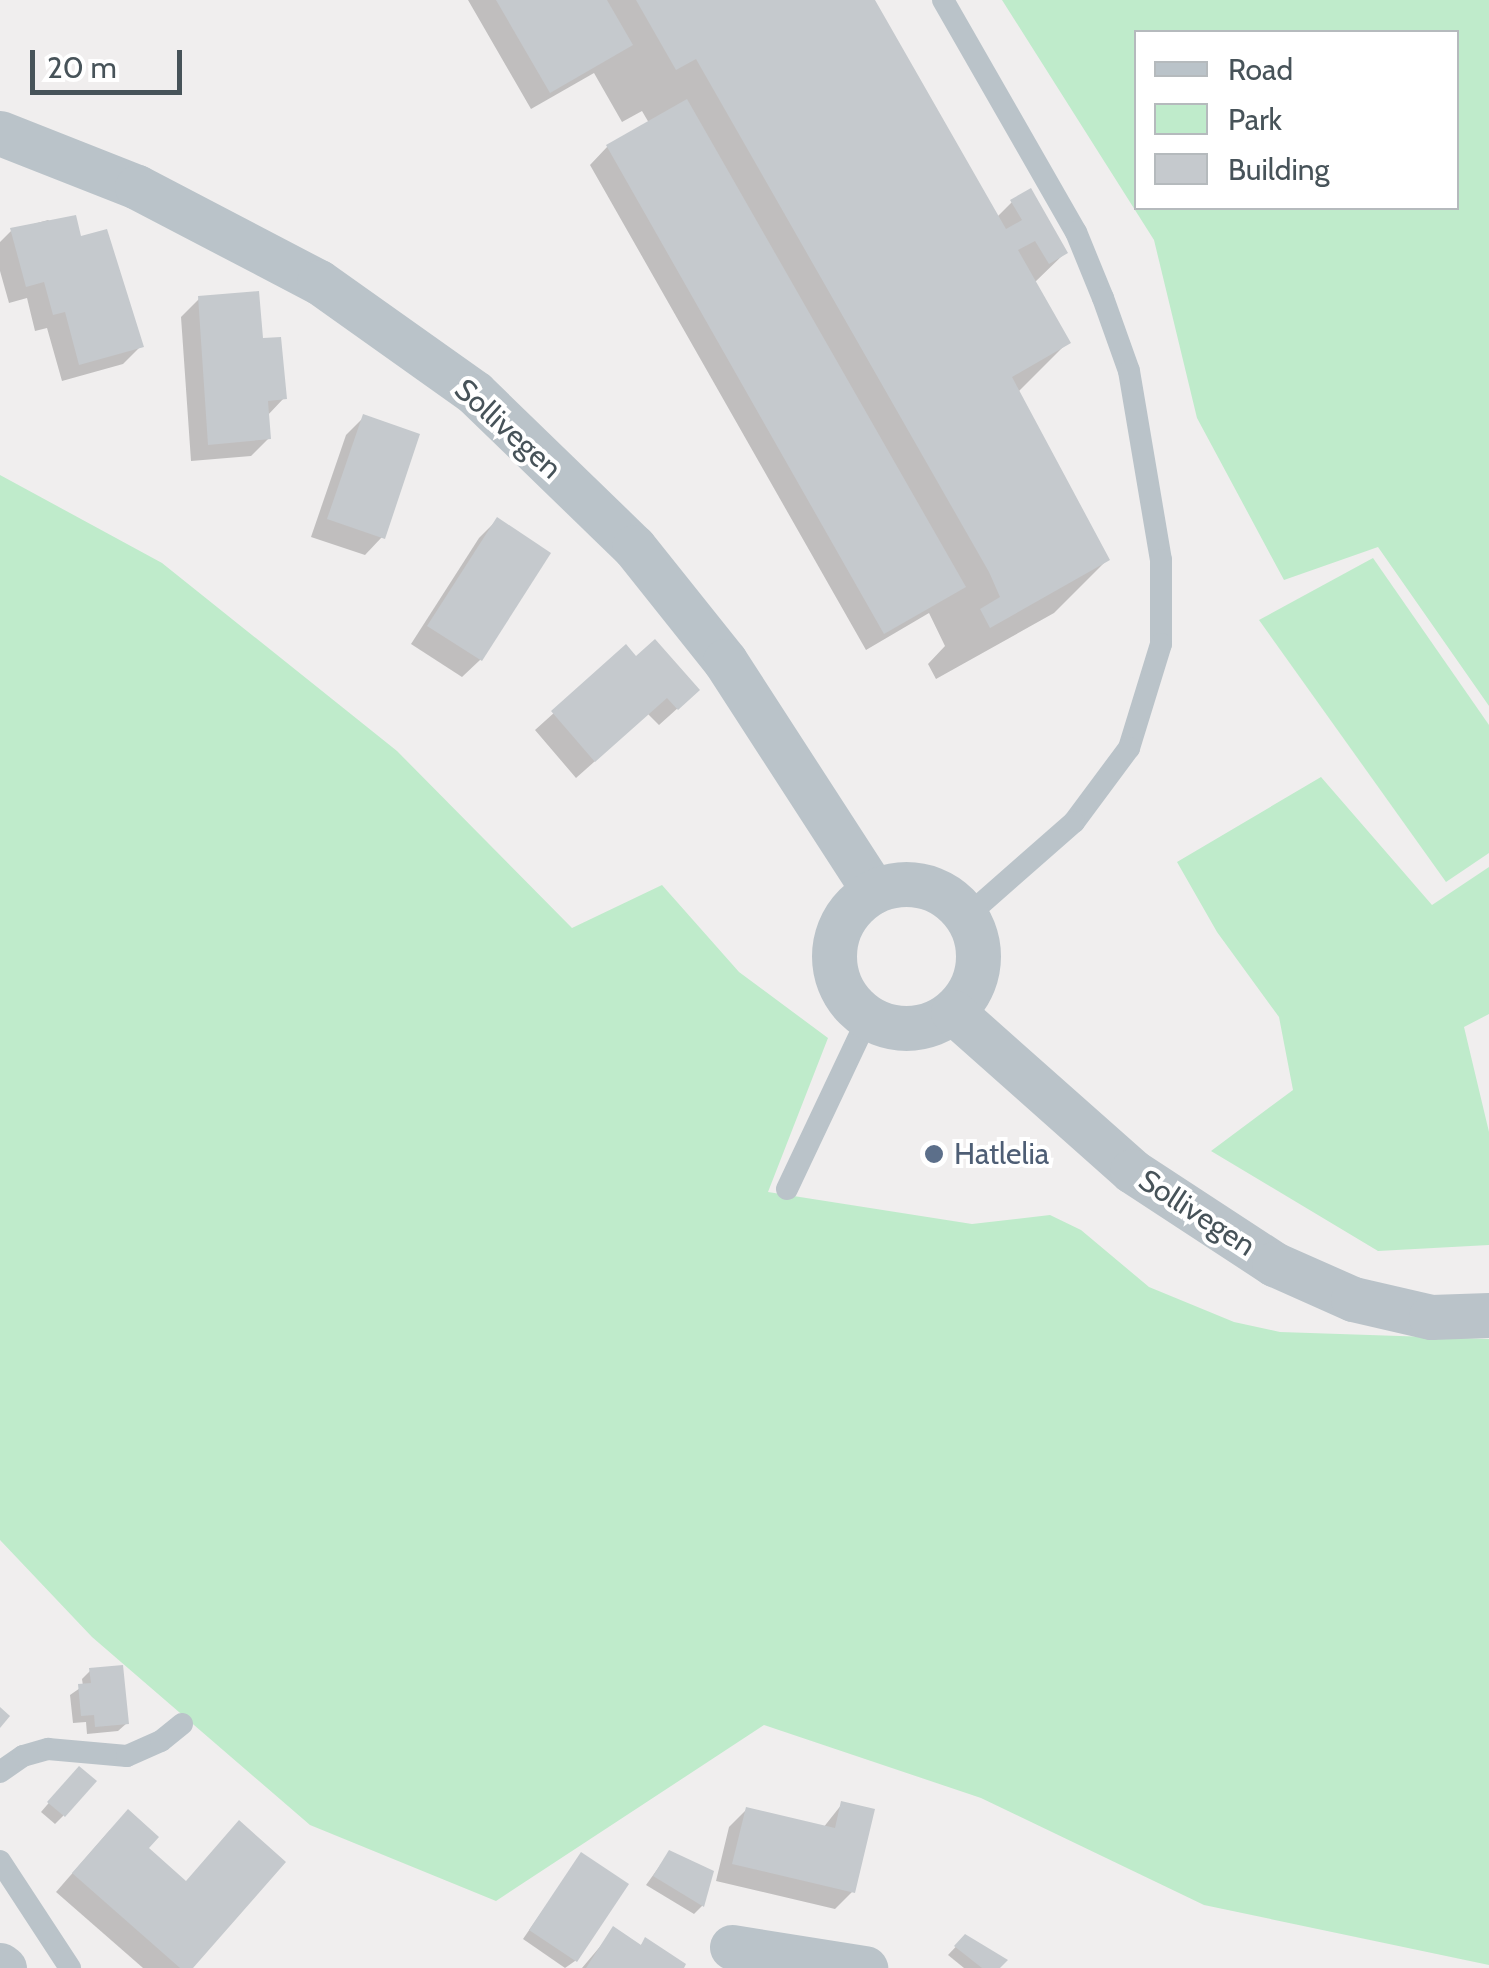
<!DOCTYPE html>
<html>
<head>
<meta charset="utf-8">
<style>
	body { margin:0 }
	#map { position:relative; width:1489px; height:1968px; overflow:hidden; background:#f0eeee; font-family:Cabin,sans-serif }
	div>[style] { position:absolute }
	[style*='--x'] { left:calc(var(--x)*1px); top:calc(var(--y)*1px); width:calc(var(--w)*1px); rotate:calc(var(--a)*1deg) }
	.green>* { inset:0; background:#bfebcb }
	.shadow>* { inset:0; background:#0003 }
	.building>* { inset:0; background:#c5c9cd }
	.service>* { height:22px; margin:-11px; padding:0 11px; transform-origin:11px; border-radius:11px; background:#bac3c9 }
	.minor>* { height:45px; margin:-22.5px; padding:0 22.5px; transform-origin:22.5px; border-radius:22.5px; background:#bac3c9 }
	.minor>.ring { margin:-22.5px; padding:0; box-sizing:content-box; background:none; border:45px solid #bac3c9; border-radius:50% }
	.dots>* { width:28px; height:28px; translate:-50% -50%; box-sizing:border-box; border:5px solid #fff; border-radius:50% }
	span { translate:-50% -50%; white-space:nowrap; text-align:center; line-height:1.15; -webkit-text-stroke:8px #fff; paint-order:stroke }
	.street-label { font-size:30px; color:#475359 }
	.service-label { font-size:30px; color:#4e5e75 }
	.left { translate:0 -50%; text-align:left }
	.legend { position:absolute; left:1134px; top:30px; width:325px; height:180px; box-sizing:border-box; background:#fff; border:2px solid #b5babd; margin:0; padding:12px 18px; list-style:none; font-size:30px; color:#475359 }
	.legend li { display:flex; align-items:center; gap:20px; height:50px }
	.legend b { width:50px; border:2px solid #b5babd }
	.scale { position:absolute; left:30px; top:50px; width:152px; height:45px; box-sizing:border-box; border:5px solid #475359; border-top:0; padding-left:12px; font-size:30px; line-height:35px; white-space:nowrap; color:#475359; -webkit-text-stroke:8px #fff; paint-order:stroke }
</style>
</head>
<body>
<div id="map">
	<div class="green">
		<div style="clip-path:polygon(evenodd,1002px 0,1489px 0,1489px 706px,1378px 547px,1284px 580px,1197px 418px,1154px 240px,1002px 0,1136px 32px,1456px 32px,1456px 208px,1136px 208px,1136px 32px)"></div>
		<div style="clip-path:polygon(0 475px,162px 563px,397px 751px,572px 928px,662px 885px,739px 972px,828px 1038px,768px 1192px,972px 1224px,1050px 1215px,1081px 1230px,1149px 1287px,1234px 1322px,1280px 1332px,1489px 1339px,1489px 1965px,1204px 1905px,981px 1798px,764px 1725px,496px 1901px,310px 1825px,92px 1637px,0 1540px)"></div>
		<div style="clip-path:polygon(1373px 558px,1489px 725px,1489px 853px,1446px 882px,1259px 620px)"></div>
		<div style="clip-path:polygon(1321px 777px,1432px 905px,1489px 867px,1489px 1014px,1464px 1027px,1489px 1132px,1489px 1245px,1378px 1251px,1211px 1151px,1293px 1090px,1279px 1017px,1217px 932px,1177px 862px)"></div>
	</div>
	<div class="shadow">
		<div style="clip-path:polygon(468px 0,872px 0,997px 217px,1012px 202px,1065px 253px,1034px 283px,1068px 342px,1017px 393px,1107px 560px,1054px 613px,936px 679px,928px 664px,945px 646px,929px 613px,866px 650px,590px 165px,607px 147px,649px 123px,642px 111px,622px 122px,594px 73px,531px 109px)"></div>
		<div style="clip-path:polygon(48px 220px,80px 239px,141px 346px,123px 364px,62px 381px,47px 328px,35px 331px,27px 298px,9px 303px,0 271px,0 242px,12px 230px)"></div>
		<div style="clip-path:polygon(199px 299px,261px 341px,284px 398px,267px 416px,269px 438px,251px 456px,191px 461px,181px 317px)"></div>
		<div style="clip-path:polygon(364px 417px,382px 537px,365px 555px,311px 537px,346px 435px)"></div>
		<div style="clip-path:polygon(497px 520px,548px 554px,480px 660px,462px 677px,411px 644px,479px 538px)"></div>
		<div style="clip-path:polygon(626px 648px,679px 707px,659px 725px,648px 714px,576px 778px,535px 730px)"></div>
		<div style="clip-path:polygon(90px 1671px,127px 1723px,118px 1731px,87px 1734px,86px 1722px,73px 1723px,70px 1695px,83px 1686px,82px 1679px)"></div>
		<div style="clip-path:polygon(71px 1777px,63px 1816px,55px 1824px,41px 1812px)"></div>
		<div style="clip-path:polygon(842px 1804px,852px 1892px,835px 1909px,716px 1881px,729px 1827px,747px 1809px,823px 1828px)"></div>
		<div style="clip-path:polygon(110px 1830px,146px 1849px,190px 1968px,143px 1968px,56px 1892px)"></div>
		<div style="clip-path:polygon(669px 1853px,711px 1872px,702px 1906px,694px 1914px,646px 1885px)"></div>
		<div style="clip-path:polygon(581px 1855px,626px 1885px,575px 1961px,565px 1968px,523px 1939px)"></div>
		<div style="clip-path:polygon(614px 1930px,639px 1947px,646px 1940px,681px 1968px,582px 1968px)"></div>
		<div style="clip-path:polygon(965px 1937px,997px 1968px,964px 1968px,948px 1955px)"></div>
	</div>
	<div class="building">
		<div style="clip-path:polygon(496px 0,607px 0,633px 45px,550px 93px)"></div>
		<div style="clip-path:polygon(636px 0,875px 0,1006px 229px,1022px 220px,1010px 200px,1031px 188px,1068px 253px,1049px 264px,1035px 241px,1018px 250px,1071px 343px,1012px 377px,1110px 560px,990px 628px,980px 609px,1000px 597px,989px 572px,696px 59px,676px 70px)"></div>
		<div style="clip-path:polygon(687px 99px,966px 587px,884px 634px,606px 145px)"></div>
		<div style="clip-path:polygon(76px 215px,81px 236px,107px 229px,144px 347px,79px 365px,65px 312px,53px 315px,44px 282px,26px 287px,10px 228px)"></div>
		<div style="clip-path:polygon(259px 291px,263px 338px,281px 337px,287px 399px,268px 401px,271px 439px,208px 445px,198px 296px)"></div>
		<div style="clip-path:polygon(363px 414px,420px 434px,385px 539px,327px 519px)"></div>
		<div style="clip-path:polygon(497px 517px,551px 553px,482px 661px,427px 626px)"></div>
		<div style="clip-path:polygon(655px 639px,700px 690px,678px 710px,667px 698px,595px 762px,551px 711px,626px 644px,636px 656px)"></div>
		<div style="clip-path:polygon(123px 1665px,129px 1724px,95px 1727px,94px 1715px,81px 1716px,78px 1684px,91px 1683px,89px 1668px)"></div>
		<div style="clip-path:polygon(0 1707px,10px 1716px,0 1728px)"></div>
		<div style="clip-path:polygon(79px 1766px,97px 1781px,65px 1817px,47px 1802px)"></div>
		<div style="clip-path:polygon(841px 1801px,875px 1809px,855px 1893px,732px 1864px,746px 1807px,835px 1828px)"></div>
		<div style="clip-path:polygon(128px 1809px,159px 1837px,149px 1848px,186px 1881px,239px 1820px,286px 1862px,193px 1968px,180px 1968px,72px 1873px)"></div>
		<div style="clip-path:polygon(669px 1850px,714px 1871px,704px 1907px,653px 1876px)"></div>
		<div style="clip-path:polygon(581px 1852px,629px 1884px,577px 1962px,529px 1930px)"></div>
		<div style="clip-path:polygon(613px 1926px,641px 1945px,645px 1937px,686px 1964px,684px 1968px,586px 1968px)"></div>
		<div style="clip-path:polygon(965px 1934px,1008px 1960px,1000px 1968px,982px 1968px,954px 1946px)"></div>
	</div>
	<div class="service">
		<div style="--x:943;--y:0;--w:267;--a:60.2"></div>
		<div style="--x:1076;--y:232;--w:71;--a:67.8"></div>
		<div style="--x:1103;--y:298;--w:77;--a:70.4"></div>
		<div style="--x:1129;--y:371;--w:192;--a:80.4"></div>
		<div style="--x:1161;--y:560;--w:84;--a:90"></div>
		<div style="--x:1161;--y:644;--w:109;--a:107.1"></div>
		<div style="--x:1129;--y:748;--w:92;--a:126.6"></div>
		<div style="--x:1074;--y:822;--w:142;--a:138.7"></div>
		<div style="--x:787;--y:1189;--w:189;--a:-64.7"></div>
		<div style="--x:0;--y:1772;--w:28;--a:-35"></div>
		<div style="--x:23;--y:1756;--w:26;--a:-16"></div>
		<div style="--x:48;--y:1749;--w:79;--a:5.1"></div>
		<div style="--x:127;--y:1756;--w:37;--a:-24"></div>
		<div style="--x:161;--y:1741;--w:27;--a:-39"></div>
		<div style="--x:0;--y:1861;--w:128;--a:56.8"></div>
	</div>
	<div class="minor">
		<div style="--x:0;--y:133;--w:147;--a:21.5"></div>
		<div style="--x:137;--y:187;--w:205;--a:27.6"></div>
		<div style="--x:319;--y:282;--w:191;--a:35.4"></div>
		<div style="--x:475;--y:393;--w:221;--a:44.1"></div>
		<div style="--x:634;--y:547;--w:146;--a:51.4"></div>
		<div style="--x:725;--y:661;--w:274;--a:57.1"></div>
		<div class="ring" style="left:834px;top:884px;width:99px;height:99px"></div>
		<div style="--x:953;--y:1012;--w:239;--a:41.6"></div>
		<div style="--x:1132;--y:1171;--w:170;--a:33.2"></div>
		<div style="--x:1274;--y:1264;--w:86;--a:23.9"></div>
		<div style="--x:1353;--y:1299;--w:80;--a:13"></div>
		<div style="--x:1431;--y:1317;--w:58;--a:-2"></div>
		<div style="--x:732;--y:1947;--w:135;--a:9"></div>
		<div style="--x:0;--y:1965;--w:5;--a:37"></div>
	</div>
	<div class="dots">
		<div style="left:934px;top:1154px;background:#5c6f8a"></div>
	</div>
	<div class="street-label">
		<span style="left:508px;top:429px;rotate:42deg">Sollivegen</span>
		<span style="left:1197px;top:1213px;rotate:33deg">Sollivegen</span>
	</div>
	<div class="service-label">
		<span class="left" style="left:954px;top:1154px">Hatlelia</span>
	</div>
	<ul class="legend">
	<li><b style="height:12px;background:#bac3c9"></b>Road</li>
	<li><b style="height:28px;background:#bfebcb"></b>Park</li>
	<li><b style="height:28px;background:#c5c9cd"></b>Building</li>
	</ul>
	<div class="scale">20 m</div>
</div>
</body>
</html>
